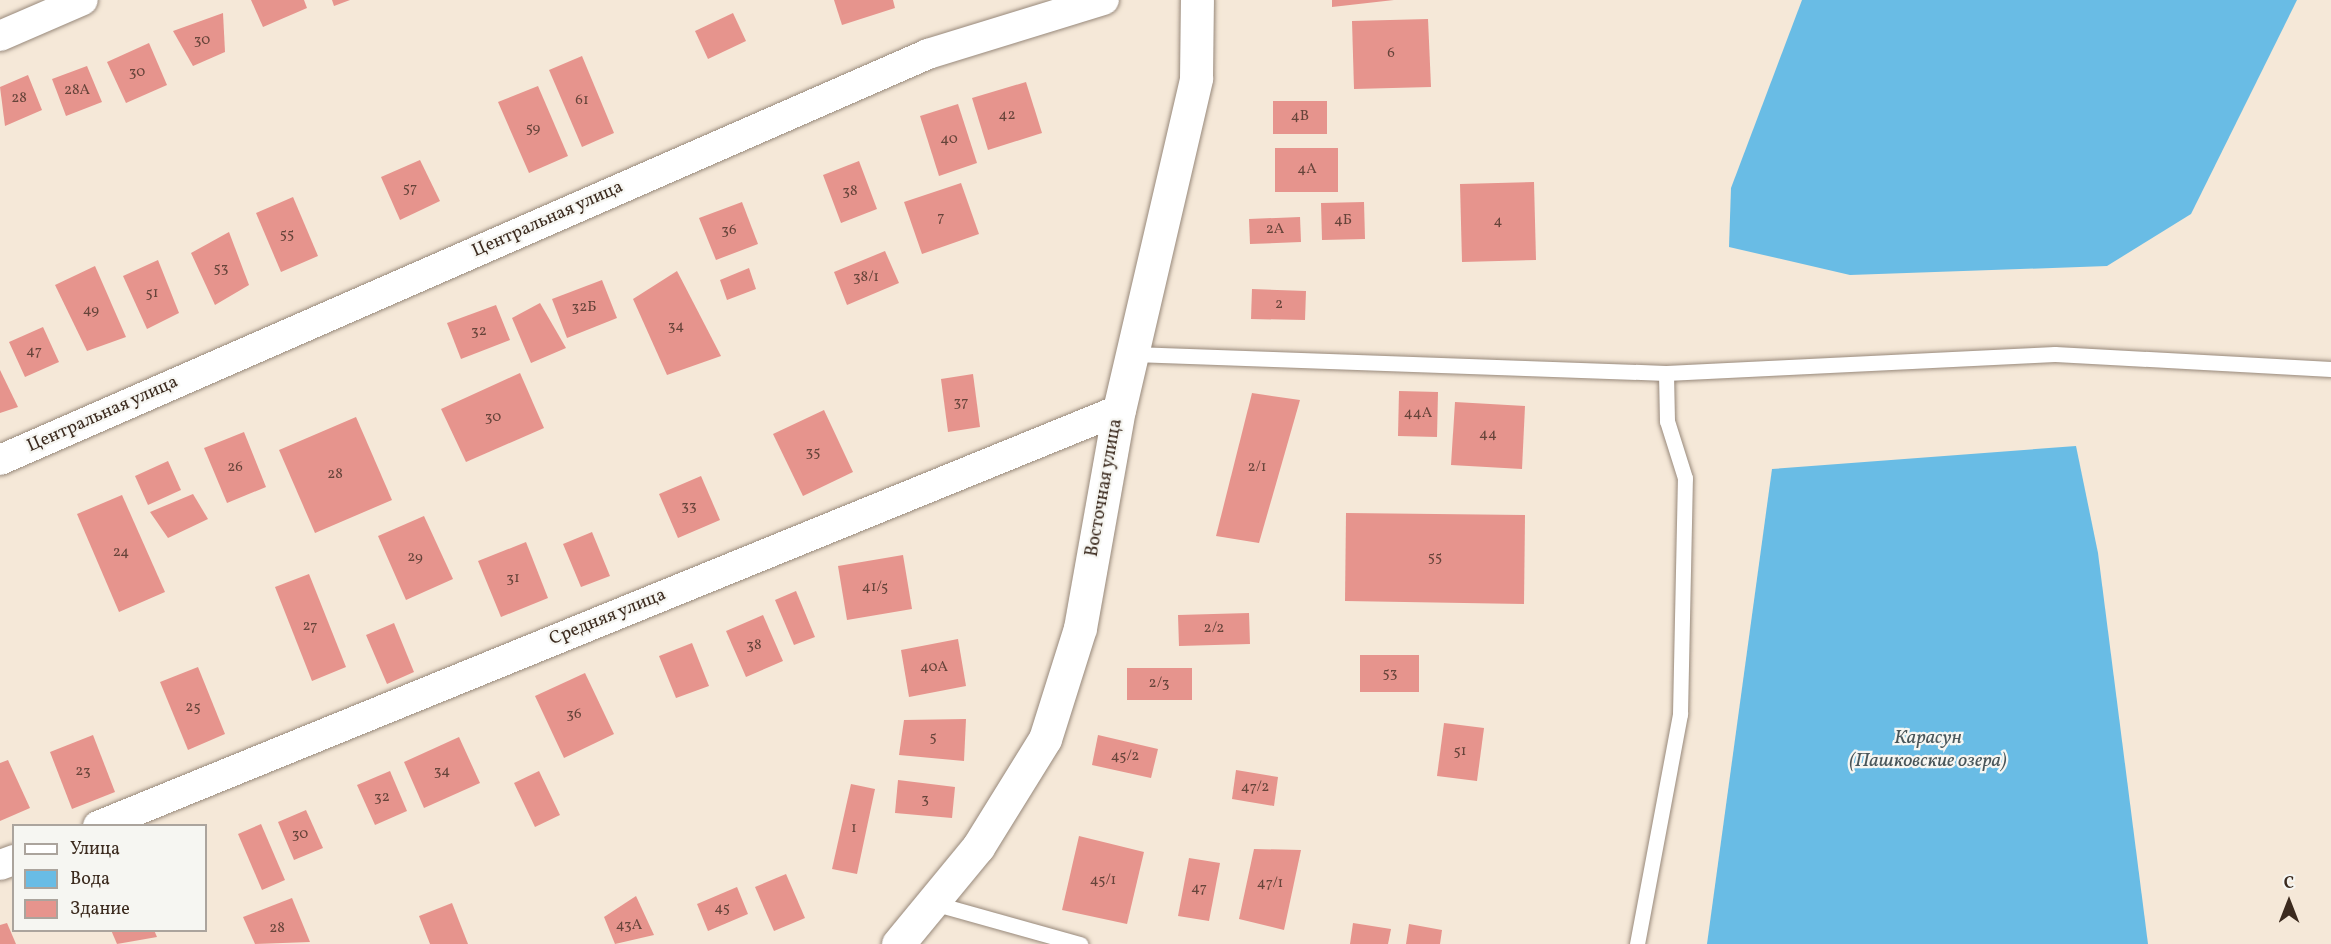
<!DOCTYPE html>
<html>
<head>
<meta charset="utf-8">
<style>
	body { margin:0 }
	#map { position:relative; width:2331px; height:944px; overflow:hidden; background:#f5e8d8; font-family:Vollkorn,serif }
	div>[style] { position:absolute }
	[style*='--x'] { left:calc(var(--x)*1px); top:calc(var(--y)*1px); width:calc(var(--w)*1px); rotate:calc(var(--a)*1deg) }
	.water>* { inset:0; background:#69bce5 }
	.building>* { inset:0; background:#e6948d }
	.roads { filter:drop-shadow(0 0 2px #98897b) drop-shadow(0 0 2px #98897b) }
	.lane>* { height:15px; margin:-7.5px; padding:0 7.5px; transform-origin:7.5px; border-radius:7.5px; background:#fff }
	.street>* { height:30px; margin:-15px; padding:0 15px; transform-origin:15px; border-radius:15px; background:#fff }
	.secondary>* { height:33px; margin:-16.5px; padding:0 16.5px; transform-origin:16.5px; border-radius:16.5px; background:#fff }
	span { translate:-50% -50%; white-space:nowrap; text-align:center; line-height:1.15; -webkit-text-stroke:4.5px #f6f6f2; paint-order:stroke }
	.number-label { font-size:15px; color:#66443a }
	.number-label span { -webkit-text-stroke-width:0 }
	.street-label { font-size:18px; color:#3b2a1e }
	.water-label { font-size:20px; color:#49565a; font-style:italic }
	.legend { position:absolute; left:12px; top:824px; width:195px; height:108px; box-sizing:border-box; background:#f6f6f2; border:2px solid #aba49d; margin:0; padding:8px 10px; list-style:none; font-size:18px; color:#3b2a1e }
	.legend li { display:flex; align-items:center; gap:12px; height:30px }
	.legend b { width:30px; border:2px solid #aba49d }
	.north { position:absolute; left:2259px; top:872px; width:60px; height:60px; -webkit-text-stroke:4px #f6f6f2; paint-order:stroke; rotate:0deg; font-size:16px; font-weight:700; line-height:24px; text-align:center; color:#3b2a1e }
	.north::after { content:''; display:block; margin:auto; width:21px; height:27px; background:#3b2a1e; clip-path:polygon(50% 0,100% 100%,50% 72%,0 100%) }
</style>
</head>
<body>
<div id="map">
	<div class="water">
		<div style="clip-path:polygon(1802px 0,2297px 0,2191px 214px,2107px 266px,1850px 275px,1729px 247px,1731px 188px)"></div>
		<div style="clip-path:polygon(2076px 446px,2098px 553px,2148px 944px,1707px 944px,1772px 469px)"></div>
	</div>
	<div class="building">
		<div style="clip-path:polygon(251px 0,304px 0,307px 8px,263px 27px)"></div>
		<div style="clip-path:polygon(332px 0,350px 0,334px 6px)"></div>
		<div style="clip-path:polygon(834px 0,893px 0,895px 8px,842px 25px)"></div>
		<div style="clip-path:polygon(1332px 0,1394px 0,1332px 7px)"></div>
		<div style="clip-path:polygon(223px 13px,225px 52px,193px 66px,173px 31px)"></div>
		<div style="clip-path:polygon(733px 13px,746px 41px,708px 59px,695px 31px)"></div>
		<div style="clip-path:polygon(1428px 19px,1431px 87px,1354px 89px,1352px 21px)"></div>
		<div style="clip-path:polygon(149px 43px,167px 85px,126px 103px,107px 62px)"></div>
		<div style="clip-path:polygon(582px 56px,614px 133px,582px 147px,549px 70px)"></div>
		<div style="clip-path:polygon(87px 66px,102px 102px,66px 116px,52px 79px)"></div>
		<div style="clip-path:polygon(28px 75px,42px 110px,5px 126px,0 87px)"></div>
		<div style="clip-path:polygon(1026px 82px,1042px 133px,988px 150px,972px 98px)"></div>
		<div style="clip-path:polygon(538px 86px,568px 156px,529px 173px,498px 102px)"></div>
		<div style="clip-path:polygon(1273px 101px,1327px 101px,1327px 134px,1273px 134px)"></div>
		<div style="clip-path:polygon(958px 104px,977px 163px,939px 176px,920px 116px)"></div>
		<div style="clip-path:polygon(1275px 148px,1338px 148px,1338px 192px,1275px 192px)"></div>
		<div style="clip-path:polygon(420px 160px,440px 201px,400px 220px,381px 177px)"></div>
		<div style="clip-path:polygon(859px 161px,877px 209px,841px 223px,823px 175px)"></div>
		<div style="clip-path:polygon(1534px 182px,1536px 260px,1462px 262px,1460px 184px)"></div>
		<div style="clip-path:polygon(961px 183px,979px 234px,922px 254px,904px 202px)"></div>
		<div style="clip-path:polygon(293px 197px,318px 256px,281px 272px,256px 213px)"></div>
		<div style="clip-path:polygon(742px 202px,758px 244px,716px 260px,699px 218px)"></div>
		<div style="clip-path:polygon(1364px 202px,1365px 239px,1322px 240px,1321px 203px)"></div>
		<div style="clip-path:polygon(1300px 217px,1301px 242px,1250px 244px,1249px 219px)"></div>
		<div style="clip-path:polygon(229px 232px,249px 285px,215px 305px,191px 253px)"></div>
		<div style="clip-path:polygon(885px 251px,899px 283px,847px 305px,834px 272px)"></div>
		<div style="clip-path:polygon(158px 260px,179px 313px,147px 329px,123px 276px)"></div>
		<div style="clip-path:polygon(95px 266px,126px 337px,87px 351px,55px 285px)"></div>
		<div style="clip-path:polygon(749px 268px,756px 289px,727px 300px,720px 280px)"></div>
		<div style="clip-path:polygon(677px 271px,721px 356px,667px 375px,633px 299px)"></div>
		<div style="clip-path:polygon(602px 280px,617px 318px,567px 338px,552px 299px)"></div>
		<div style="clip-path:polygon(1252px 289px,1306px 291px,1305px 320px,1251px 319px)"></div>
		<div style="clip-path:polygon(540px 303px,566px 348px,531px 363px,512px 318px)"></div>
		<div style="clip-path:polygon(496px 305px,510px 340px,461px 359px,447px 323px)"></div>
		<div style="clip-path:polygon(43px 327px,59px 362px,25px 377px,9px 342px)"></div>
		<div style="clip-path:polygon(0 370px,18px 407px,0 413px)"></div>
		<div style="clip-path:polygon(520px 373px,544px 428px,466px 462px,441px 409px)"></div>
		<div style="clip-path:polygon(973px 374px,980px 427px,948px 432px,941px 379px)"></div>
		<div style="clip-path:polygon(1399px 391px,1438px 392px,1437px 437px,1398px 436px)"></div>
		<div style="clip-path:polygon(1252px 393px,1300px 400px,1259px 543px,1216px 536px)"></div>
		<div style="clip-path:polygon(1455px 402px,1525px 406px,1522px 469px,1451px 465px)"></div>
		<div style="clip-path:polygon(824px 410px,853px 472px,803px 496px,773px 434px)"></div>
		<div style="clip-path:polygon(356px 417px,392px 500px,315px 533px,279px 450px)"></div>
		<div style="clip-path:polygon(244px 432px,266px 487px,227px 503px,204px 448px)"></div>
		<div style="clip-path:polygon(168px 461px,181px 490px,148px 505px,135px 476px)"></div>
		<div style="clip-path:polygon(701px 476px,720px 520px,678px 538px,659px 494px)"></div>
		<div style="clip-path:polygon(193px 494px,208px 519px,168px 538px,150px 512px)"></div>
		<div style="clip-path:polygon(122px 495px,165px 592px,119px 612px,77px 514px)"></div>
		<div style="clip-path:polygon(1346px 513px,1525px 515px,1524px 604px,1345px 601px)"></div>
		<div style="clip-path:polygon(424px 516px,453px 579px,406px 600px,378px 536px)"></div>
		<div style="clip-path:polygon(592px 532px,610px 576px,581px 587px,563px 544px)"></div>
		<div style="clip-path:polygon(526px 542px,548px 598px,501px 617px,478px 561px)"></div>
		<div style="clip-path:polygon(903px 555px,912px 609px,847px 620px,838px 566px)"></div>
		<div style="clip-path:polygon(309px 574px,346px 667px,312px 681px,275px 587px)"></div>
		<div style="clip-path:polygon(796px 591px,815px 637px,794px 645px,775px 600px)"></div>
		<div style="clip-path:polygon(1249px 613px,1250px 644px,1179px 646px,1178px 615px)"></div>
		<div style="clip-path:polygon(763px 615px,783px 661px,746px 677px,726px 631px)"></div>
		<div style="clip-path:polygon(394px 623px,414px 672px,387px 684px,366px 635px)"></div>
		<div style="clip-path:polygon(958px 639px,966px 686px,909px 697px,901px 650px)"></div>
		<div style="clip-path:polygon(692px 643px,709px 686px,676px 698px,659px 656px)"></div>
		<div style="clip-path:polygon(1360px 655px,1419px 655px,1419px 692px,1360px 692px)"></div>
		<div style="clip-path:polygon(198px 667px,225px 734px,188px 750px,160px 682px)"></div>
		<div style="clip-path:polygon(1127px 668px,1192px 668px,1192px 700px,1127px 700px)"></div>
		<div style="clip-path:polygon(585px 673px,614px 734px,564px 758px,535px 696px)"></div>
		<div style="clip-path:polygon(966px 719px,964px 761px,899px 755px,904px 720px)"></div>
		<div style="clip-path:polygon(1444px 723px,1484px 728px,1477px 781px,1437px 776px)"></div>
		<div style="clip-path:polygon(93px 735px,115px 792px,72px 809px,50px 752px)"></div>
		<div style="clip-path:polygon(1098px 735px,1158px 749px,1151px 778px,1092px 765px)"></div>
		<div style="clip-path:polygon(459px 737px,480px 783px,424px 808px,404px 762px)"></div>
		<div style="clip-path:polygon(8px 760px,30px 808px,0 821px,0 763px)"></div>
		<div style="clip-path:polygon(1236px 770px,1278px 777px,1274px 806px,1232px 799px)"></div>
		<div style="clip-path:polygon(390px 771px,407px 811px,375px 825px,357px 785px)"></div>
		<div style="clip-path:polygon(539px 771px,560px 815px,535px 827px,514px 783px)"></div>
		<div style="clip-path:polygon(898px 780px,955px 787px,952px 818px,895px 813px)"></div>
		<div style="clip-path:polygon(851px 784px,875px 789px,857px 874px,832px 869px)"></div>
		<div style="clip-path:polygon(306px 810px,323px 848px,294px 860px,278px 822px)"></div>
		<div style="clip-path:polygon(261px 824px,285px 880px,262px 890px,238px 834px)"></div>
		<div style="clip-path:polygon(1079px 836px,1144px 852px,1127px 924px,1062px 910px)"></div>
		<div style="clip-path:polygon(1254px 849px,1301px 850px,1284px 930px,1239px 919px)"></div>
		<div style="clip-path:polygon(1189px 858px,1220px 863px,1209px 921px,1178px 916px)"></div>
		<div style="clip-path:polygon(786px 874px,805px 918px,774px 931px,755px 887px)"></div>
		<div style="clip-path:polygon(737px 887px,748px 914px,708px 931px,697px 904px)"></div>
		<div style="clip-path:polygon(636px 896px,654px 935px,615px 944px,604px 917px)"></div>
		<div style="clip-path:polygon(292px 898px,310px 942px,255px 944px,243px 917px)"></div>
		<div style="clip-path:polygon(452px 903px,468px 944px,430px 944px,419px 916px)"></div>
		<div style="clip-path:polygon(7px 923px,16px 944px,0 944px,0 925px)"></div>
		<div style="clip-path:polygon(1353px 923px,1391px 929px,1388px 944px,1350px 944px)"></div>
		<div style="clip-path:polygon(1409px 924px,1442px 930px,1440px 944px,1406px 944px)"></div>
		<div style="clip-path:polygon(111px 930px,154px 930px,157px 937px,117px 944px)"></div>
	</div>
	<div class="roads">
		<div class="lane">
			<div style="--x:1133;--y:354;--w:533;--a:2.04"></div>
			<div style="--x:1666;--y:373;--w:389;--a:-2.8"></div>
			<div style="--x:2055;--y:354;--w:276;--a:3.1"></div>
			<div style="--x:933;--y:903;--w:153;--a:15.6"></div>
			<div style="--x:1637;--y:944;--w:234;--a:-79.4"></div>
			<div style="--x:1680;--y:714;--w:236;--a:-88.8"></div>
			<div style="--x:1685;--y:478;--w:60;--a:-107.5"></div>
			<div style="--x:1667;--y:421;--w:48;--a:-91.2"></div>
		</div>
		<div class="street">
			<div style="--x:0;--y:36;--w:90;--a:-23.4"></div>
			<div style="--x:0;--y:460;--w:1013;--a:-23.63"></div>
			<div style="--x:928;--y:54;--w:184;--a:-17.1"></div>
			<div style="--x:98;--y:826;--w:1102;--a:-22.17"></div>
			<div style="--x:0;--y:865;--w:15;--a:-20"></div>
		</div>
		<div class="secondary">
			<div style="--x:898;--y:944;--w:126;--a:-50.5"></div>
			<div style="--x:978;--y:847;--w:127;--a:-58.2"></div>
			<div style="--x:1045;--y:739;--w:116;--a:-72.5"></div>
			<div style="--x:1080;--y:628;--w:221;--a:-79.9"></div>
			<div style="--x:1119;--y:410;--w:341;--a:-76.9"></div>
			<div style="--x:1196;--y:78;--w:78;--a:-89.3"></div>
		</div>
	</div>
	<div class="number-label">
		<span style="left:202px;top:41px">30</span>
		<span style="left:1391px;top:54px">6</span>
		<span style="left:137px;top:73px">30</span>
		<span style="left:77px;top:91px">28А</span>
		<span style="left:19px;top:99px">28</span>
		<span style="left:582px;top:101px">61</span>
		<span style="left:1007px;top:116px">42</span>
		<span style="left:1300px;top:117px">4В</span>
		<span style="left:533px;top:129px">59</span>
		<span style="left:949px;top:140px">40</span>
		<span style="left:1307px;top:170px">4А</span>
		<span style="left:410px;top:189px">57</span>
		<span style="left:850px;top:192px">38</span>
		<span style="left:941px;top:218px">7</span>
		<span style="left:1343px;top:221px">4Б</span>
		<span style="left:1498px;top:222px">4</span>
		<span style="left:1275px;top:230px">2А</span>
		<span style="left:729px;top:231px">36</span>
		<span style="left:287px;top:235px">55</span>
		<span style="left:221px;top:269px">53</span>
		<span style="left:866px;top:278px">38/1</span>
		<span style="left:152px;top:294px">51</span>
		<span style="left:1279px;top:305px">2</span>
		<span style="left:584px;top:308px">32Б</span>
		<span style="left:91px;top:311px">49</span>
		<span style="left:676px;top:327px">34</span>
		<span style="left:479px;top:332px">32</span>
		<span style="left:34px;top:352px">47</span>
		<span style="left:961px;top:403px">37</span>
		<span style="left:1418px;top:414px">44А</span>
		<span style="left:493px;top:418px">30</span>
		<span style="left:1488px;top:435px">44</span>
		<span style="left:813px;top:453px">35</span>
		<span style="left:235px;top:468px">26</span>
		<span style="left:1257px;top:468px">2/1</span>
		<span style="left:335px;top:475px">28</span>
		<span style="left:689px;top:507px">33</span>
		<span style="left:121px;top:553px">24</span>
		<span style="left:415px;top:558px">29</span>
		<span style="left:1435px;top:558px">55</span>
		<span style="left:513px;top:579px">31</span>
		<span style="left:875px;top:588px">41/5</span>
		<span style="left:310px;top:627px">27</span>
		<span style="left:1214px;top:629px">2/2</span>
		<span style="left:754px;top:646px">38</span>
		<span style="left:934px;top:668px">40А</span>
		<span style="left:1390px;top:674px">53</span>
		<span style="left:1159px;top:684px">2/3</span>
		<span style="left:193px;top:708px">25</span>
		<span style="left:574px;top:715px">36</span>
		<span style="left:933px;top:738px">5</span>
		<span style="left:1460px;top:752px">51</span>
		<span style="left:1125px;top:757px">45/2</span>
		<span style="left:83px;top:772px">23</span>
		<span style="left:442px;top:772px">34</span>
		<span style="left:1255px;top:788px">47/2</span>
		<span style="left:382px;top:798px">32</span>
		<span style="left:925px;top:800px">3</span>
		<span style="left:854px;top:829px">1</span>
		<span style="left:300px;top:835px">30</span>
		<span style="left:1103px;top:881px">45/1</span>
		<span style="left:1270px;top:884px">47/1</span>
		<span style="left:1199px;top:889px">47</span>
		<span style="left:722px;top:909px">45</span>
		<span style="left:629px;top:926px">43А</span>
		<span style="left:277px;top:929px">28</span>
	</div>
	<div class="street-label">
		<span style="left:548px;top:220px;rotate:-24deg">Центральная улица</span>
		<span style="left:103px;top:415px;rotate:-24deg">Центральная улица</span>
		<span style="left:1105px;top:488px;rotate:-80deg">Восточная улица</span>
		<span style="left:608px;top:618px;rotate:-22deg">Средняя улица</span>
	</div>
	<div class="water-label">
		<span style="left:1928px;top:750px">Карасун<br>(Пашковские озера)</span>
	</div>
	<ul class="legend">
	<li><b style="height:8px;background:#fff"></b>Улица</li>
	<li><b style="height:16px;background:#69bce5"></b>Вода</li>
	<li><b style="height:16px;background:#e6948d"></b>Здание</li>
	</ul>
	<div class="north">С</div>
</div>
</body>
</html>
